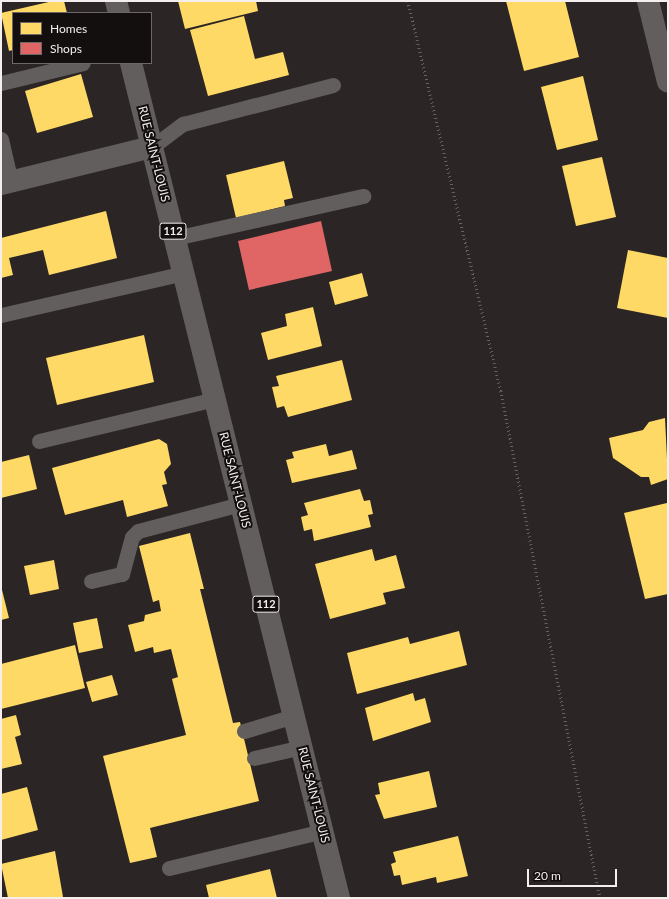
<!DOCTYPE html>
<html>
<head>
<meta charset="utf-8">
<style>
	body { margin:0 }
	#map { position:relative; width:669px; height:899px; overflow:hidden; background:#2b2625; font-family:Lato,sans-serif }
	div>[style] { position:absolute }
	[style*='--x'] { left:calc(var(--x)*1px); top:calc(var(--y)*1px); width:calc(var(--w)*1px); rotate:calc(var(--a)*1deg) }
	.homes>* { inset:0; background:#ffd966 }
	.shops>* { inset:0; background:#e06666 }
	.path>* { height:2.5px; margin-top:-1.25px; transform-origin:0; background:repeating-linear-gradient(90deg,#656362 0 1px,transparent 0 4px) }
	.service>* { height:15px; margin:-7.5px; padding:0 7.5px; transform-origin:7.5px; border-radius:7.5px; background:#615e5d }
	.minor>* { height:22px; margin:-11px; padding:0 11px; transform-origin:11px; border-radius:11px; background:#615e5d }
	.primary>* { height:22px; margin:-11px; padding:0 11px; transform-origin:11px; border-radius:11px; background:#625e5d }
	span { translate:-50% -50%; white-space:nowrap; text-align:center; line-height:1.15; -webkit-text-stroke:4px #130f0e; paint-order:stroke }
	.shield-label span { padding:1px 3px; background:#130f0e; border:1px solid; border-radius:3px; -webkit-text-stroke-width:0 }
	.shield-label { font-size:11px; color:#f4eeec; font-weight:700 }
	.street-label { font-size:12px; color:#f4eeec }
	.frame { position:absolute; inset:0; border:2px solid #f4eeec; pointer-events:none }
	.legend { position:absolute; left:12px; top:12px; width:140px; height:52px; box-sizing:border-box; background:#130f0e; border:1px solid #6d6867; margin:0; padding:5px 7px; list-style:none; font-size:12px; color:#f4eeec }
	.legend li { display:flex; align-items:center; gap:8px; height:20px }
	.legend b { width:20px; border:1px solid #6d6867 }
	.scale { position:absolute; left:527px; top:869px; width:90px; height:18px; box-sizing:border-box; border:2px solid #f4eeec; border-top:0; padding-left:5px; font-size:12px; line-height:14px; white-space:nowrap; color:#f4eeec; -webkit-text-stroke:3px #130f0e; paint-order:stroke }
</style>
</head>
<body>
<div id="map">
	<div class="homes">
		<div style="clip-path:polygon(53px 1px,64px 1px,67px 13px,13px 13px,13px 50px,9px 51px,1px 13px)"></div>
		<div style="clip-path:polygon(178px 1px,256px 1px,258px 11px,185px 29px)"></div>
		<div style="clip-path:polygon(506px 1px,565px 1px,579px 57px,524px 71px)"></div>
		<div style="clip-path:polygon(244px 16px,255px 59px,283px 52px,289px 75px,208px 96px,190px 30px)"></div>
		<div style="clip-path:polygon(81px 74px,93px 117px,37px 133px,25px 91px)"></div>
		<div style="clip-path:polygon(583px 76px,598px 140px,557px 150px,541px 87px)"></div>
		<div style="clip-path:polygon(602px 157px,616px 217px,576px 226px,562px 166px)"></div>
		<div style="clip-path:polygon(284px 161px,293px 198px,284px 200px,285px 206px,236px 218px,226px 175px)"></div>
		<div style="clip-path:polygon(106px 211px,117px 258px,49px 275px,43px 250px,9px 258px,13px 275px,1px 278px,1px 238px)"></div>
		<div style="clip-path:polygon(628px 250px,668px 258px,668px 318px,617px 308px)"></div>
		<div style="clip-path:polygon(362px 273px,368px 296px,335px 305px,329px 282px)"></div>
		<div style="clip-path:polygon(313px 307px,322px 346px,268px 360px,261px 333px,287px 326px,285px 314px)"></div>
		<div style="clip-path:polygon(144px 335px,154px 382px,57px 405px,46px 358px)"></div>
		<div style="clip-path:polygon(342px 360px,352px 400px,288px 417px,284px 406px,277px 408px,272px 387px,279px 386px,276px 376px)"></div>
		<div style="clip-path:polygon(665px 418px,668px 479px,651px 485px,649px 477px,641px 477px,613px 458px,609px 438px,643px 430px,649px 422px)"></div>
		<div style="clip-path:polygon(159px 439px,167px 444px,171px 464px,164px 472px,167px 484px,162px 485px,168px 506px,127px 517px,123px 500px,65px 515px,52px 468px)"></div>
		<div style="clip-path:polygon(326px 444px,329px 456px,352px 450px,357px 469px,292px 483px,286px 460px,294px 458px,292px 452px)"></div>
		<div style="clip-path:polygon(29px 455px,37px 489px,1px 498px,1px 462px)"></div>
		<div style="clip-path:polygon(360px 489px,364px 501px,370px 500px,373px 514px,368px 515px,371px 527px,314px 541px,312px 529px,304px 531px,301px 517px,308px 515px,304px 503px)"></div>
		<div style="clip-path:polygon(667px 503px,668px 594px,645px 599px,624px 513px)"></div>
		<div style="clip-path:polygon(190px 533px,204px 589px,200px 589px,233px 723px,240px 722px,259px 801px,150px 828px,157px 857px,130px 863px,103px 756px,186px 735px,172px 679px,178px 677px,171px 649px,154px 653px,153px 647px,135px 652px,128px 625px,144px 621px,145px 615px,161px 611px,159px 600px,153px 602px,139px 546px)"></div>
		<div style="clip-path:polygon(372px 549px,375px 561px,396px 555px,405px 588px,383px 593px,386px 604px,330px 619px,315px 564px)"></div>
		<div style="clip-path:polygon(54px 560px,59px 589px,30px 595px,24px 566px)"></div>
		<div style="clip-path:polygon(1px 586px,9px 618px,1px 620px)"></div>
		<div style="clip-path:polygon(97px 618px,103px 648px,79px 653px,73px 623px)"></div>
		<div style="clip-path:polygon(459px 631px,467px 665px,357px 694px,347px 653px,408px 637px,410px 644px)"></div>
		<div style="clip-path:polygon(75px 645px,85px 688px,1px 709px,1px 664px)"></div>
		<div style="clip-path:polygon(112px 675px,118px 695px,92px 702px,86px 682px)"></div>
		<div style="clip-path:polygon(413px 693px,415px 701px,425px 698px,431px 722px,373px 741px,365px 708px)"></div>
		<div style="clip-path:polygon(16px 715px,21px 735px,15px 737px,22px 764px,1px 769px,1px 719px)"></div>
		<div style="clip-path:polygon(429px 771px,437px 807px,384px 819px,375px 795px,380px 794px,378px 783px)"></div>
		<div style="clip-path:polygon(27px 787px,38px 830px,1px 840px,1px 794px)"></div>
		<div style="clip-path:polygon(458px 836px,468px 876px,437px 883px,436px 877px,402px 885px,400px 875px,394px 876px,391px 864px,396px 862px,393px 852px)"></div>
		<div style="clip-path:polygon(55px 851px,63px 897px,8px 898px,1px 864px)"></div>
		<div style="clip-path:polygon(270px 869px,277px 898px,209px 898px,206px 885px)"></div>
	</div>
	<div class="shops">
		<div style="clip-path:polygon(321px 221px,332px 271px,249px 290px,238px 241px)"></div>
	</div>
	<div class="path">
		<div style="--x:408;--y:1;--w:401;--a:76.6"></div>
		<div style="--x:501;--y:391;--w:517;--a:78.95"></div>
	</div>
	<div class="service">
		<div style="--x:1;--y:83;--w:84;--a:-13.7"></div>
		<div style="--x:1;--y:139;--w:44;--a:76.9"></div>
		<div style="--x:152;--y:147;--w:39;--a:-37"></div>
		<div style="--x:183;--y:124;--w:155;--a:-14.6"></div>
		<div style="--x:175;--y:238;--w:193;--a:-12.6"></div>
		<div style="--x:1;--y:315;--w:188;--a:-12.9"></div>
		<div style="--x:39;--y:441;--w:181;--a:-13.4"></div>
		<div style="--x:91;--y:581;--w:32;--a:-13"></div>
		<div style="--x:122;--y:574;--w:38;--a:-75"></div>
		<div style="--x:132;--y:537;--w:8;--a:-45"></div>
		<div style="--x:138;--y:531;--w:106;--a:-14.7"></div>
		<div style="--x:244;--y:731;--w:52;--a:-16.7"></div>
		<div style="--x:254;--y:758;--w:49;--a:-12.9"></div>
		<div style="--x:169;--y:868;--w:158;--a:-13.5"></div>
	</div>
	<div class="minor">
		<div style="--x:648;--y:1;--w:83;--a:76.1"></div>
		<div style="--x:1;--y:184;--w:155;--a:-13.8"></div>
	</div>
	<div class="primary">
		<div style="--x:116;--y:1;--w:12;--a:76"></div>
		<div style="--x:131;--y:63;--w:861;--a:76.01"></div>
	</div>
	<div class="shield-label">
		<span style="left:173px;top:231px">112</span>
		<span style="left:266px;top:604px">112</span>
	</div>
	<div class="street-label">
		<span style="left:154px;top:154px;rotate:76deg">RUE SAINT-LOUIS</span>
		<span style="left:235px;top:480px;rotate:76deg">RUE SAINT-LOUIS</span>
		<span style="left:314px;top:795px;rotate:76deg">RUE SAINT-LOUIS</span>
	</div>
	<div class="frame"></div>
	<ul class="legend">
	<li><b style="height:11px;background:#ffd966"></b>Homes</li>
	<li><b style="height:11px;background:#e06666"></b>Shops</li>
	</ul>
	<div class="scale">20 m</div>
</div>
</body>
</html>
